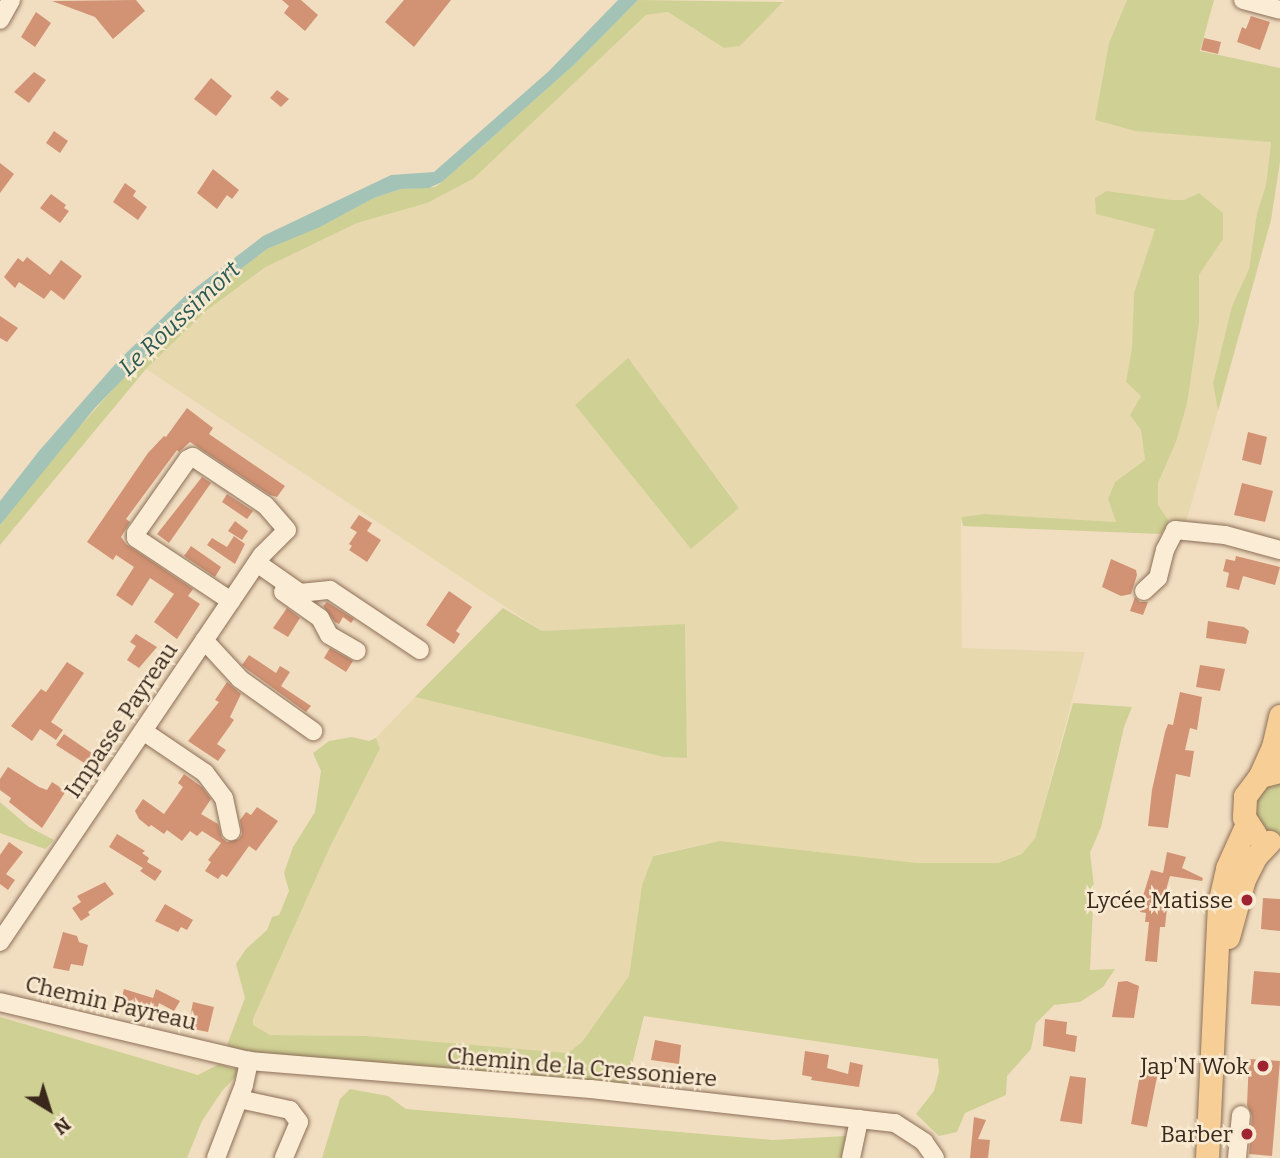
<!DOCTYPE html>
<html>
<head>
<meta charset="utf-8">
<style>
	body { margin:0 }
	#map { position:relative; width:1280px; height:1158px; overflow:hidden; background:#f1dec1; font-family:Bitter,serif }
	div>[style] { position:absolute }
	[style*='--x'] { left:calc(var(--x)*1px); top:calc(var(--y)*1px); width:calc(var(--w)*1px); rotate:calc(var(--a)*1deg) }
	.farmland>* { inset:0; background:#e7d8ae }
	.green>* { inset:0; background:#cfd094 }
	.water>* { inset:0; background:#a4c3b7 }
	.building>* { inset:0; background:#d29274 }
	.roads { filter:drop-shadow(0 0 2px #8c6e57) drop-shadow(0 0 2px #8c6e57) }
	.minor>* { height:18px; margin:-9px; padding:0 9px; transform-origin:9px; border-radius:9px; background:#fbecd5 }
	.major>* { height:23px; margin:-11.5px; padding:0 11.5px; transform-origin:11.5px; border-radius:11.5px; background:#f7cf96 }
	.dots>* { width:19px; height:19px; translate:-50% -50%; box-sizing:border-box; border:4px solid #f8e9d1; border-radius:50% }
	span { translate:-50% -50%; white-space:nowrap; text-align:center; line-height:1.15; -webkit-text-stroke:5px #f8e9d1; paint-order:stroke }
	.street-label { font-size:23px; color:#3a281c }
	.poi-label { font-size:23px; color:#3a281c }
	.right { translate:-100% -50%; text-align:right }
	.water-label { font-size:24px; color:#2b5b53; font-style:italic }
	.north { position:absolute; left:14px; top:1074px; width:70px; height:70px; -webkit-text-stroke:5px #f8e9d1; paint-order:stroke; rotate:142deg; font-size:19px; font-weight:700; line-height:28px; text-align:center; color:#3a281c }
	.north::after { content:''; display:block; margin:auto; width:24px; height:32px; background:#3a281c; clip-path:polygon(50% 0,100% 100%,50% 72%,0 100%) }
</style>
</head>
<body>
<div id="map">
	<div class="farmland">
		<div style="clip-path:polygon(evenodd,785px 0,1127px 0,1109px 43px,1095px 120px,1135px 131px,1271px 141px,1266px 185px,1257px 213px,1249px 269px,1232px 306px,1213px 382px,1218px 411px,1186px 522px,1169px 521px,1158px 505px,1158px 483px,1176px 442px,1187px 404px,1199px 323px,1199px 275px,1223px 239px,1199px 193px,1184px 200px,1172px 200px,1107px 191px,1144px 225px,1155px 229px,1134px 293px,1132px 348px,1126px 382px,1141px 396px,1130px 415px,1141px 430px,1145px 460px,1115px 482px,1108px 499px,1116px 522px,985px 514px,961px 517px,962px 648px,1085px 652px,1035px 838px,1022px 854px,998px 863px,917px 863px,720px 841px,653px 855px,642px 885px,629px 976px,582px 1042px,568px 1053px,366px 1036px,270px 1035px,253px 1025px,253px 1019px,329px 849px,380px 750px,376px 738px,415px 697px,664px 757px,687px 758px,685px 624px,542px 631px,146px 369px,206px 311px,264px 268px,357px 223px,427px 203px,473px 179px,646px 15px,668px 12px,724px 48px,740px 46px,785px 0,628px 359px,739px 507px,691px 549px,575px 405px,628px 359px)"></div>
	</div>
	<div class="green">
		<div style="clip-path:polygon(638px 0,783px 2px,740px 46px,724px 48px,668px 12px,646px 15px,473px 179px,427px 203px,357px 223px,264px 268px,206px 311px,146px 369px,0 545px,0 525px,53px 456px,127px 374px,225px 281px,267px 249px,329px 222px,374px 198px,401px 189px,435px 187px,442px 182px,575px 64px)"></div>
		<div style="clip-path:polygon(1127px 0,1214px 0,1200px 51px,1280px 68px,1280px 162px,1271px 220px,1218px 411px,1213px 383px,1232px 306px,1249px 269px,1257px 213px,1266px 185px,1271px 142px,1135px 131px,1095px 120px,1109px 43px)"></div>
		<div style="clip-path:polygon(1107px 191px,1172px 200px,1184px 200px,1199px 193px,1223px 213px,1223px 239px,1199px 275px,1199px 323px,1187px 404px,1176px 442px,1158px 483px,1158px 505px,1169px 521px,1161px 534px,963px 526px,961px 517px,985px 514px,1116px 522px,1108px 499px,1115px 482px,1145px 460px,1141px 430px,1130px 415px,1141px 396px,1126px 382px,1132px 348px,1134px 293px,1155px 229px,1096px 214px,1095px 198px)"></div>
		<div style="clip-path:polygon(628px 358px,739px 508px,691px 549px,575px 405px)"></div>
		<div style="clip-path:polygon(503px 608px,542px 631px,685px 624px,687px 758px,664px 757px,415px 697px)"></div>
		<div style="clip-path:polygon(1073px 703px,1132px 707px,1124px 727px,1101px 827px,1090px 853px,1094px 886px,1090px 970px,1115px 969px,1103px 987px,1080px 1002px,1054px 1005px,1036px 1023px,1031px 1049px,1007px 1076px,1006px 1095px,965px 1113px,957px 1132px,939px 1136px,916px 1114px,934px 1091px,939px 1072px,938px 1059px,644px 1016px,628px 1081px,622px 1086px,500px 1072px,241px 1052px,227px 1045px,245px 998px,236px 964px,246px 949px,267px 930px,272px 917px,279px 915px,289px 891px,284px 873px,293px 847px,315px 812px,321px 771px,313px 753px,329px 741px,352px 737px,369px 741px,376px 738px,380px 749px,329px 849px,253px 1019px,253px 1025px,270px 1035px,366px 1036px,568px 1053px,582px 1042px,629px 976px,642px 885px,653px 856px,720px 841px,917px 863px,998px 863px,1022px 854px,1035px 838px)"></div>
		<div style="clip-path:polygon(1280px 779px,1280px 837px,1276px 837px,1256px 826px,1252px 797px,1256px 791px)"></div>
		<div style="clip-path:polygon(0 802px,29px 827px,54px 840px,45px 849px,0 833px)"></div>
		<div style="clip-path:polygon(0 1017px,198px 1075px,219px 1064px,241px 1071px,222px 1091px,202px 1121px,187px 1158px,0 1158px)"></div>
		<div style="clip-path:polygon(350px 1089px,388px 1096px,406px 1109px,773px 1140px,846px 1136px,842px 1158px,322px 1158px,340px 1099px)"></div>
	</div>
	<div class="water">
		<div style="clip-path:polygon(618px 0,638px 0,575px 64px,442px 182px,429px 188px,401px 189px,374px 198px,320px 227px,267px 249px,225px 281px,164px 337px,94px 409px,0 525px,0 501px,39px 451px,118px 361px,185px 296px,263px 236px,391px 175px,434px 172px,549px 71px)"></div>
	</div>
	<div class="building">
		<div style="clip-path:polygon(136px 0,145px 11px,113px 39px,95px 17px,52px 1px)"></div>
		<div style="clip-path:polygon(282px 0,301px 0,318px 15px,305px 31px,284px 13px,289px 6px)"></div>
		<div style="clip-path:polygon(404px 0,451px 0,414px 47px,385px 22px)"></div>
		<div style="clip-path:polygon(36px 12px,51px 23px,35px 47px,21px 37px)"></div>
		<div style="clip-path:polygon(1251px 16px,1270px 22px,1260px 50px,1237px 42px,1242px 27px,1246px 29px)"></div>
		<div style="clip-path:polygon(1204px 38px,1221px 42px,1218px 54px,1201px 50px)"></div>
		<div style="clip-path:polygon(34px 72px,46px 80px,29px 103px,14px 92px)"></div>
		<div style="clip-path:polygon(211px 78px,232px 96px,216px 116px,194px 99px)"></div>
		<div style="clip-path:polygon(277px 90px,289px 99px,281px 107px,270px 98px)"></div>
		<div style="clip-path:polygon(54px 131px,68px 141px,60px 153px,46px 143px)"></div>
		<div style="clip-path:polygon(0 163px,14px 174px,0 193px)"></div>
		<div style="clip-path:polygon(213px 169px,239px 190px,232px 199px,227px 195px,217px 209px,197px 193px)"></div>
		<div style="clip-path:polygon(125px 183px,136px 191px,133px 196px,147px 207px,138px 220px,113px 202px)"></div>
		<div style="clip-path:polygon(51px 194px,66px 205px,64px 208px,69px 211px,60px 223px,40px 208px)"></div>
		<div style="clip-path:polygon(27px 257px,50px 275px,61px 260px,82px 276px,64px 300px,51px 290px,44px 299px,19px 282px,15px 288px,4px 277px,18px 258px,23px 262px)"></div>
		<div style="clip-path:polygon(0 316px,18px 328px,7px 342px,0 338px)"></div>
		<div style="clip-path:polygon(187px 408px,213px 428px,209px 434px,285px 486px,277px 497px,270px 495px,190px 442px,179px 452px,177px 450px,126px 519px,130px 522px,121px 537px,126px 544px,193px 589px,188px 596px,200px 604px,177px 639px,154px 622px,174px 594px,150px 578px,132px 606px,116px 595px,134px 567px,116px 555px,113px 560px,87px 542px,148px 453px,164px 436px,166px 437px)"></div>
		<div style="clip-path:polygon(1248px 432px,1267px 437px,1261px 465px,1242px 460px)"></div>
		<div style="clip-path:polygon(202px 477px,211px 483px,169px 543px,157px 534px)"></div>
		<div style="clip-path:polygon(1242px 483px,1273px 491px,1265px 522px,1234px 515px)"></div>
		<div style="clip-path:polygon(227px 494px,253px 511px,247px 519px,222px 502px)"></div>
		<div style="clip-path:polygon(359px 515px,372px 523px,367px 531px,381px 540px,367px 562px,349px 550px,352px 546px,349px 544px,357px 532px,350px 528px)"></div>
		<div style="clip-path:polygon(235px 521px,248px 531px,242px 540px,228px 531px)"></div>
		<div style="clip-path:polygon(234px 536px,245px 544px,235px 564px,207px 545px,212px 538px,227px 547px)"></div>
		<div style="clip-path:polygon(191px 546px,221px 567px,215px 577px,184px 556px)"></div>
		<div style="clip-path:polygon(1236px 556px,1280px 567px,1275px 585px,1243px 576px,1239px 590px,1226px 587px,1229px 573px,1223px 571px,1226px 559px,1235px 561px)"></div>
		<div style="clip-path:polygon(1111px 559px,1136px 570px,1137px 575px,1131px 594px,1121px 596px,1102px 587px)"></div>
		<div style="clip-path:polygon(449px 591px,472px 607px,456px 631px,460px 634px,454px 644px,426px 625px)"></div>
		<div style="clip-path:polygon(1135px 597px,1140px 602px,1148px 602px,1143px 615px,1130px 611px)"></div>
		<div style="clip-path:polygon(327px 602px,354px 619px,351px 623px,343px 617px,339px 624px,335px 622px,323px 606px)"></div>
		<div style="clip-path:polygon(287px 608px,300px 618px,288px 637px,273px 628px)"></div>
		<div style="clip-path:polygon(1208px 621px,1244px 627px,1249px 631px,1246px 644px,1206px 638px)"></div>
		<div style="clip-path:polygon(136px 634px,157px 647px,139px 668px,127px 660px,136px 646px,130px 642px)"></div>
		<div style="clip-path:polygon(330px 648px,353px 661px,346px 672px,324px 658px)"></div>
		<div style="clip-path:polygon(249px 655px,276px 673px,280px 666px,290px 672px,281px 686px,311px 706px,306px 712px,248px 670px,242px 665px)"></div>
		<div style="clip-path:polygon(67px 662px,84px 673px,51px 722px,63px 730px,56px 740px,40px 729px,32px 741px,11px 726px,41px 689px,46px 692px)"></div>
		<div style="clip-path:polygon(1200px 665px,1225px 669px,1220px 691px,1196px 687px)"></div>
		<div style="clip-path:polygon(227px 682px,241px 694px,230px 717px,234px 720px,217px 744px,226px 750px,218px 761px,188px 741px,219px 702px,215px 700px)"></div>
		<div style="clip-path:polygon(1180px 692px,1202px 697px,1197px 730px,1190px 728px,1185px 750px,1194px 751px,1190px 777px,1176px 774px,1168px 828px,1148px 826px,1152px 790px,1165px 732px,1168px 724px,1173px 725px)"></div>
		<div style="clip-path:polygon(64px 734px,96px 756px,89px 766px,56px 745px)"></div>
		<div style="clip-path:polygon(8px 767px,39px 787px,47px 790px,52px 782px,66px 791px,42px 828px,9px 802px,11px 798px,0 790px,0 779px)"></div>
		<div style="clip-path:polygon(184px 774px,202px 787px,211px 799px,201px 814px,218px 824px,222px 838px,227px 842px,239px 839px,242px 834px,240px 820px,246px 812px,251px 815px,257px 807px,278px 821px,256px 851px,249px 846px,227px 877px,222px 874px,218px 879px,205px 871px,211px 862px,208px 860px,221px 843px,202px 831px,197px 836px,190px 831px,182px 841px,167px 830px,164px 834px,151px 825px,149px 827px,139px 819px,135px 811px,143px 799px,164px 814px,183px 787px,178px 783px)"></div>
		<div style="clip-path:polygon(117px 834px,145px 851px,142px 853px,149px 858px,147px 862px,162px 871px,155px 881px,140px 871px,143px 868px,109px 847px)"></div>
		<div style="clip-path:polygon(9px 842px,23px 852px,6px 874px,15px 880px,8px 890px,0 884px,0 855px)"></div>
		<div style="clip-path:polygon(1167px 852px,1186px 857px,1182px 868px,1203px 878px,1202px 881px,1170px 876px,1164px 897px,1168px 897px,1165px 927px,1160px 927px,1157px 962px,1145px 961px,1149px 922px,1145px 922px,1146px 913px,1140px 912px,1143px 896px,1151px 870px,1163px 873px)"></div>
		<div style="clip-path:polygon(105px 882px,114px 894px,88px 912px,90px 915px,81px 921px,72px 908px,81px 902px,77px 896px)"></div>
		<div style="clip-path:polygon(1263px 898px,1280px 899px,1280px 931px,1261px 929px)"></div>
		<div style="clip-path:polygon(165px 904px,193px 920px,187px 930px,181px 927px,178px 932px,155px 921px)"></div>
		<div style="clip-path:polygon(63px 932px,77px 936px,79px 942px,88px 945px,83px 966px,71px 964px,69px 971px,53px 968px)"></div>
		<div style="clip-path:polygon(1254px 971px,1280px 973px,1280px 1006px,1251px 1004px)"></div>
		<div style="clip-path:polygon(1127px 981px,1139px 986px,1134px 1018px,1112px 1017px,1118px 982px)"></div>
		<div style="clip-path:polygon(124px 989px,153px 998px,156px 989px,180px 1001px,174px 1011px,159px 1003px,156px 1013px,151px 1012px,120px 1004px)"></div>
		<div style="clip-path:polygon(193px 1002px,214px 1007px,208px 1032px,188px 1028px)"></div>
		<div style="clip-path:polygon(1045px 1019px,1067px 1022px,1066px 1034px,1077px 1036px,1075px 1052px,1043px 1046px)"></div>
		<div style="clip-path:polygon(655px 1040px,681px 1045px,679px 1064px,651px 1060px)"></div>
		<div style="clip-path:polygon(805px 1051px,829px 1055px,827px 1068px,848px 1074px,850px 1062px,863px 1065px,859px 1087px,811px 1080px,812px 1077px,802px 1075px)"></div>
		<div style="clip-path:polygon(1249px 1059px,1280px 1061px,1272px 1156px,1249px 1154px,1252px 1116px,1247px 1105px)"></div>
		<div style="clip-path:polygon(1141px 1069px,1158px 1072px,1147px 1127px,1131px 1124px)"></div>
		<div style="clip-path:polygon(1070px 1076px,1086px 1078px,1082px 1124px,1060px 1121px)"></div>
		<div style="clip-path:polygon(974px 1117px,986px 1120px,978px 1139px,990px 1140px,988px 1158px,970px 1158px)"></div>
	</div>
	<div class="roads">
		<div class="minor">
			<div style="--x:1243;--y:0;--w:38;--a:15"></div>
			<div style="--x:0;--y:20;--w:23;--a:-61"></div>
			<div style="--x:257;--y:563;--w:52;--a:34.9"></div>
			<div style="--x:300;--y:593;--w:30;--a:-6"></div>
			<div style="--x:330;--y:590;--w:108;--a:33.7"></div>
			<div style="--x:1144;--y:591;--w:19;--a:-43"></div>
			<div style="--x:1158;--y:578;--w:29;--a:-76"></div>
			<div style="--x:1165;--y:550;--w:22;--a:-63"></div>
			<div style="--x:1175;--y:530;--w:50;--a:5.7"></div>
			<div style="--x:1225;--y:535;--w:57;--a:15.3"></div>
			<div style="--x:283;--y:592;--w:45;--a:35.1"></div>
			<div style="--x:320;--y:618;--w:19;--a:62"></div>
			<div style="--x:329;--y:635;--w:32;--a:30"></div>
			<div style="--x:204;--y:640;--w:53;--a:47.3"></div>
			<div style="--x:240;--y:679;--w:90;--a:35.5"></div>
			<div style="--x:143;--y:731;--w:75;--a:34.1"></div>
			<div style="--x:205;--y:773;--w:31;--a:53"></div>
			<div style="--x:224;--y:798;--w:34;--a:78"></div>
			<div style="--x:0;--y:942;--w:412;--a:-55.9"></div>
			<div style="--x:231;--y:601;--w:55;--a:-56"></div>
			<div style="--x:262;--y:555;--w:35;--a:-45"></div>
			<div style="--x:287;--y:530;--w:33;--a:-131"></div>
			<div style="--x:265;--y:505;--w:87;--a:-146.3"></div>
			<div style="--x:193;--y:457;--w:5;--a:158"></div>
			<div style="--x:188;--y:459;--w:90;--a:125.1"></div>
			<div style="--x:136;--y:533;--w:5;--a:90"></div>
			<div style="--x:136;--y:538;--w:114;--a:33.6"></div>
			<div style="--x:0;--y:1002;--w:256;--a:13.3"></div>
			<div style="--x:249;--y:1061;--w:343;--a:4.7"></div>
			<div style="--x:591;--y:1089;--w:306;--a:6.4"></div>
			<div style="--x:895;--y:1123;--w:35;--a:33"></div>
			<div style="--x:924;--y:1142;--w:19;--a:55"></div>
			<div style="--x:239;--y:1099;--w:52;--a:12.2"></div>
			<div style="--x:290;--y:1110;--w:15;--a:53"></div>
			<div style="--x:299;--y:1122;--w:39;--a:113"></div>
			<div style="--x:216;--y:1158;--w:78;--a:-69"></div>
			<div style="--x:244;--y:1085;--w:25;--a:-78"></div>
			<div style="--x:851;--y:1158;--w:40;--a:-78"></div>
			<div style="--x:1237;--y:1158;--w:43;--a:-84.7"></div>
		</div>
		<div class="major">
			<div style="--x:1260;--y:776;--w:32;--a:-66"></div>
			<div style="--x:1273;--y:747;--w:32;--a:-77"></div>
			<div style="--x:1255;--y:834;--w:20;--a:-123"></div>
			<div style="--x:1244;--y:817;--w:21;--a:-87"></div>
			<div style="--x:1245;--y:796;--w:25;--a:-53"></div>
			<div style="--x:1260;--y:776;--w:21;--a:-14"></div>
			<div style="--x:1228;--y:937;--w:60;--a:-74.6"></div>
			<div style="--x:1244;--y:879;--w:25;--a:-63"></div>
			<div style="--x:1255;--y:857;--w:21;--a:-47"></div>
			<div style="--x:1207;--y:1158;--w:254;--a:-87.3"></div>
			<div style="--x:1219;--y:904;--w:37;--a:-77"></div>
			<div style="--x:1227;--y:868;--w:48;--a:-65.6"></div>
		</div>
	</div>
	<div class="dots">
		<div style="left:1247px;top:900px;background:#9f2330"></div>
		<div style="left:1263px;top:1066px;background:#9f2330"></div>
		<div style="left:1247px;top:1134px;background:#9f2330"></div>
	</div>
	<div class="street-label">
		<span style="left:121px;top:720px;rotate:-56deg">Impasse Payreau</span>
		<span style="left:111px;top:1003px;rotate:13deg">Chemin Payreau</span>
		<span style="left:582px;top:1067px;rotate:5deg">Chemin de la Cressoniere</span>
	</div>
	<div class="poi-label">
		<span class="right" style="left:1233px;top:900px">Lycée Matisse</span>
		<span class="right" style="left:1249px;top:1066px">Jap'N Wok</span>
		<span class="right" style="left:1233px;top:1134px">Barber</span>
	</div>
	<div class="water-label">
		<span style="left:180px;top:319px;rotate:-43deg">Le Roussimort</span>
	</div>
	<div class="north">N</div>
</div>
</body>
</html>
